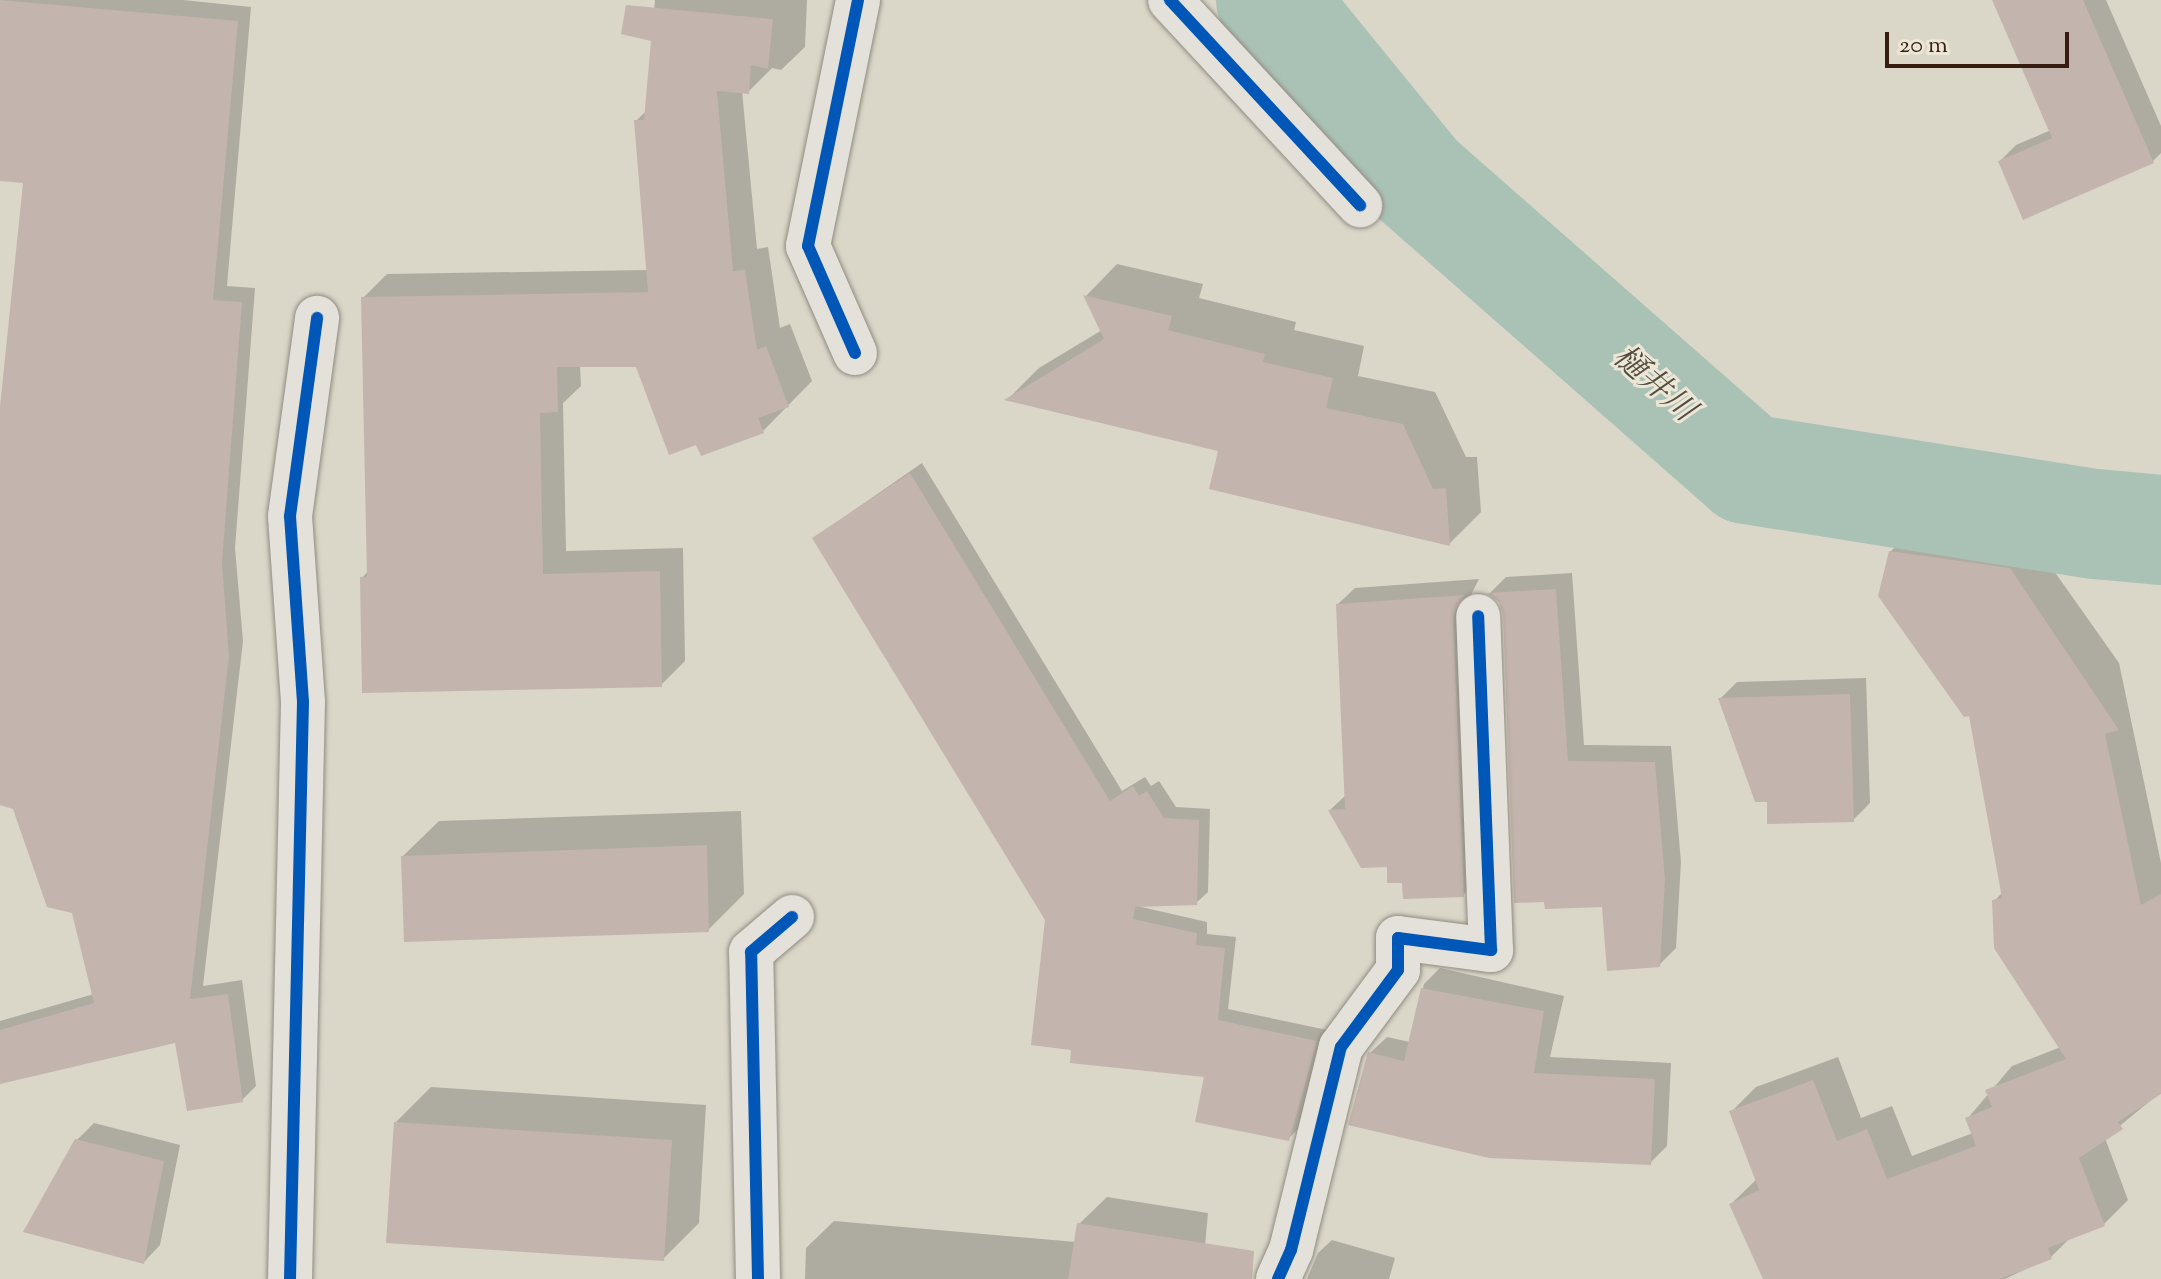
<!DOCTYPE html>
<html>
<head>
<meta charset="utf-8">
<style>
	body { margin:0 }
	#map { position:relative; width:2161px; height:1279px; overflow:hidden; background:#dad6c8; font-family:"Sorts Mill Goudy","Noto Serif JP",serif }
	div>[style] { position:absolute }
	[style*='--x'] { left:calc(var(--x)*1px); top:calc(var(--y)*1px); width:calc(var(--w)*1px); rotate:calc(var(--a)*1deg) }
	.shadow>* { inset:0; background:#0003 }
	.river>* { height:110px; margin:-55px; padding:0 55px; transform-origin:55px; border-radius:55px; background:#aac2b6 }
	.building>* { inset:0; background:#c3b4ad }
	.roads { filter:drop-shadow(0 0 2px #918b82) drop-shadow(0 0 2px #918b82) }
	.street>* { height:44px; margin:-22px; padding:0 22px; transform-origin:22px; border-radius:22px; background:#e3e1da }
	.cycleway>* { height:12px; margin:-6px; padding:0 6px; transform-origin:6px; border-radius:6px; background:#0057b8 }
	span { translate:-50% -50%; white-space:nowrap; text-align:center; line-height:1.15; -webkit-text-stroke:6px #ece6d6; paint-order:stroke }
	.water-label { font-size:32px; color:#534c40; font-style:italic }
	.scale { position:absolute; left:1885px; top:32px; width:184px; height:36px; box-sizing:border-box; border:4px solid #371d11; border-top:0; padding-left:10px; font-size:24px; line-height:28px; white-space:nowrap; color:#371d11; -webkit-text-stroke:6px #ece6d6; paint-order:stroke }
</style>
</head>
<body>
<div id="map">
	<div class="shadow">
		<div style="clip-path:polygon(0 0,183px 0,251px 7px,227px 286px,255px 288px,235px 548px,243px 641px,203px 986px,242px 980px,256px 1086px,242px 1100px,177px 1041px,0 1082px,0 1021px,94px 994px,74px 911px,15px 807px,0 803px,0 426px,25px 182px,0 179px)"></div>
		<div style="clip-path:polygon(655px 0,807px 0,805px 47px,781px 70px,772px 68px,748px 92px,742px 91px,757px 249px,768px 247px,780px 328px,790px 324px,812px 381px,763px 431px,697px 443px,637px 365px,580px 365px,581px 386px,563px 403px,566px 551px,683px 548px,685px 661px,661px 685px,362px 578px,369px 570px,363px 298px,387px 274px,648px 270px,636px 121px,647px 110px)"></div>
		<div style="clip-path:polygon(1994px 0,2106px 0,2161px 126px,2161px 153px,2153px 161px,2000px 161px,2016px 145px,2051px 130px)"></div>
		<div style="clip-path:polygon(1117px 264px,1203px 284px,1199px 298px,1296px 322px,1294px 330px,1364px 346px,1358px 376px,1435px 392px,1466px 457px,1477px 457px,1481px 512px,1449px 544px,1221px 450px,1008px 399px,1039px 368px,1102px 330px,1086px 296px)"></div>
		<div style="clip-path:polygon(922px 463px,1122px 791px,1145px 777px,1151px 786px,1159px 781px,1176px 807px,1210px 809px,1208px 892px,1196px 903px,1137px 906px,1207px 922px,1207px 934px,1236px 937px,1228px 1009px,1327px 1030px,1300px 1127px,1288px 1139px,1206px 1076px,1074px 1048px,1047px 920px,814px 538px)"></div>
		<div style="clip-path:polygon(1915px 527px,2035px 544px,2119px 663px,2161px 863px,2161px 1092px,2105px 1138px,2128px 1200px,2104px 1224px,2071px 1237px,2051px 1257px,2005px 1279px,1765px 1279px,1731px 1204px,1757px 1179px,1731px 1112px,1756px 1087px,1838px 1057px,1861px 1118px,1892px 1106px,1912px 1156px,1973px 1133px,1968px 1118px,2012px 1066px,2061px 1047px,1994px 901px,2003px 892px,1971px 714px,1890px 552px)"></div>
		<div style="clip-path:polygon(1572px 573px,1584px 745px,1671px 746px,1681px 862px,1676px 948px,1659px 965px,1604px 904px,1500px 601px,1490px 593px,1506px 577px)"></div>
		<div style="clip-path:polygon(1479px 579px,1469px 599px,1480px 879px,1463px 895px,1404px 881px,1330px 810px,1346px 795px,1338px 604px,1355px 588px)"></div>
		<div style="clip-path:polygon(1866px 678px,1870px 803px,1853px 820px,1769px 800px,1721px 698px,1737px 682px)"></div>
		<div style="clip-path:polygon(741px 811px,744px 894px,708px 930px,403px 856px,439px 821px)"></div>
		<div style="clip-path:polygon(1440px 968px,1564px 996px,1550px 1057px,1671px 1063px,1667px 1146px,1650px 1163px,1370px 1053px,1387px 1037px,1410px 1042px,1424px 984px)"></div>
		<div style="clip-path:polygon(431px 1087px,706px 1105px,699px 1223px,663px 1259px,396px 1122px)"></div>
		<div style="clip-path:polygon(94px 1123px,180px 1145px,160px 1245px,144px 1262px,77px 1140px)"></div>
		<div style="clip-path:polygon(1107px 1197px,1208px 1213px,1202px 1279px,805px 1279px,806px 1248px,834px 1221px,1076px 1242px,1079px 1224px)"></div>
		<div style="clip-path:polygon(1332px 1240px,1395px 1258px,1389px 1279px,1307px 1279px,1318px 1253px)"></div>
	</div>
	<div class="river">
		<div style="--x:1271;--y:0;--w:230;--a:50.8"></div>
		<div style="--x:1416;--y:178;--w:441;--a:41.3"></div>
		<div style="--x:1747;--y:469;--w:353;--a:9"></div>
		<div style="--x:2096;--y:524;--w:65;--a:5.3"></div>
	</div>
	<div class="building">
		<div style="clip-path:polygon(0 0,238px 21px,213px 300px,242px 302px,222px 563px,229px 656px,190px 999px,228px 994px,243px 1102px,187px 1111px,175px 1043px,0 1084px,0 1030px,94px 1003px,72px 913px,47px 907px,13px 809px,0 805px,0 407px,23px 183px,0 181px)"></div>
		<div style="clip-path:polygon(1992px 0,2083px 0,2154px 163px,2023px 220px,1998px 161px,2052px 138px)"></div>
		<div style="clip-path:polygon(626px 5px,773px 19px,768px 69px,751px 65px,749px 94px,717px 91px,733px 271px,745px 270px,757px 350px,766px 346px,789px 407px,758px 418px,764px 433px,701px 456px,696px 445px,669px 455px,636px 367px,557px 367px,558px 412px,540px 413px,543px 574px,660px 571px,662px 687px,362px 693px,360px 577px,367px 577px,361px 297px,648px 292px,634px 120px,644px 120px,651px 41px,621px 34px)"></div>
		<div style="clip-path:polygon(1083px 295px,1172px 316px,1168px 330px,1265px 354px,1263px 362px,1333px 378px,1326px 408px,1403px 424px,1433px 489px,1446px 488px,1450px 546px,1209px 489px,1218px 451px,1004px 400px,1104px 339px)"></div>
		<div style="clip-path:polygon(910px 473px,1110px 801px,1133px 786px,1139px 796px,1147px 791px,1164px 818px,1199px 820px,1197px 905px,1135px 907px,1133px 919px,1197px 933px,1196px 945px,1225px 948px,1218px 1020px,1317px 1041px,1289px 1141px,1195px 1122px,1204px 1077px,1070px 1063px,1071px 1050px,1031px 1045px,1045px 920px,812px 538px)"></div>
		<div style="clip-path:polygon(1889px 551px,2010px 568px,2119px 730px,2105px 734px,2141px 905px,2161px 894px,2161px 1094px,2118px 1122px,2123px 1129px,2079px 1158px,2105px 1226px,2048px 1248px,2052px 1259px,2000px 1279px,1763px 1279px,1729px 1204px,1759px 1190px,1729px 1111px,1813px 1080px,1837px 1141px,1867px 1129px,1887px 1179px,1976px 1146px,1965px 1118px,1992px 1107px,1985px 1090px,2066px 1059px,1994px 948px,1992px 900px,2002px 898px,1969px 716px,1964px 717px,1878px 596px)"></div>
		<div style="clip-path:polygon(1556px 589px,1568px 761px,1655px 762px,1665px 880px,1660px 967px,1607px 971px,1602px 907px,1545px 909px,1544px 902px,1514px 903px,1503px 615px,1499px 602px,1487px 593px)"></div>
		<div style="clip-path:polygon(1465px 595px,1453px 617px,1464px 897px,1403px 899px,1402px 883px,1387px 883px,1387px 867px,1361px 868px,1328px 810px,1345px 809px,1336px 604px)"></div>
		<div style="clip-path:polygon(1850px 694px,1854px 822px,1767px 824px,1767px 802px,1755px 802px,1718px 698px)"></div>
		<div style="clip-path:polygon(707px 845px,709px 932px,404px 942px,401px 856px)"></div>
		<div style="clip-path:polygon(1421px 988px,1544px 1011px,1534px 1073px,1655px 1079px,1651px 1165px,1489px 1158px,1348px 1125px,1368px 1052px,1404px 1061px)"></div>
		<div style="clip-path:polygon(394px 1122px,672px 1140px,664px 1261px,386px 1243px)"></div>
		<div style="clip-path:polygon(75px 1139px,164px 1161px,144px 1264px,23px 1232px)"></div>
		<div style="clip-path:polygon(1077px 1223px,1254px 1251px,1252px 1279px,1068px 1279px)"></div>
	</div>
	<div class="roads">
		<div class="street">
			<div style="--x:1170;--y:0;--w:280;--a:47.2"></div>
			<div style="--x:855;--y:353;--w:117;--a:-113.7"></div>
			<div style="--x:808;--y:246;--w:251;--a:-78.5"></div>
			<div style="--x:290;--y:1279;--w:577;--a:-88.71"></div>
			<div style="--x:303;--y:702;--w:186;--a:-94"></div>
			<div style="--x:290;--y:516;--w:200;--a:-82.2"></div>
			<div style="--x:758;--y:1279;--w:327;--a:-91.2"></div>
			<div style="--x:751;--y:952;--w:54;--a:-40.5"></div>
			<div style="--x:1278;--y:1279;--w:32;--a:-66"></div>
			<div style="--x:1291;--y:1250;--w:209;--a:-76.2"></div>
			<div style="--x:1341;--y:1047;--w:96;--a:-53.5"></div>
			<div style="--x:1398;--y:970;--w:32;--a:-90"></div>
			<div style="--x:1398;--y:938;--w:94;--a:7.4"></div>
			<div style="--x:1491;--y:950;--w:334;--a:-92.2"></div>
		</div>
	</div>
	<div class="cycleway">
		<div style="--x:1170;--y:0;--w:280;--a:47.2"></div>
		<div style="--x:855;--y:353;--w:117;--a:-113.7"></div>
		<div style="--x:808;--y:246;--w:251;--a:-78.5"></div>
		<div style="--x:290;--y:1279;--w:577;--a:-88.71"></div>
		<div style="--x:303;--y:702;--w:186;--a:-94"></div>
		<div style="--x:290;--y:516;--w:200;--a:-82.2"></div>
		<div style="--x:758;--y:1279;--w:327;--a:-91.2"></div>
		<div style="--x:751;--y:952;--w:54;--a:-40.5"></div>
		<div style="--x:1278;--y:1279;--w:32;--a:-66"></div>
		<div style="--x:1291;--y:1250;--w:209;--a:-76.2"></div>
		<div style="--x:1341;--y:1047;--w:96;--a:-53.5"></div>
		<div style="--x:1398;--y:970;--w:32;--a:-90"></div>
		<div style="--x:1398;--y:938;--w:94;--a:7.4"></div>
		<div style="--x:1491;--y:950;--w:334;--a:-92.2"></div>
	</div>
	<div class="water-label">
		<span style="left:1653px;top:385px;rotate:41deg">樋井川</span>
	</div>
	<div class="scale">20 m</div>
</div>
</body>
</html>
